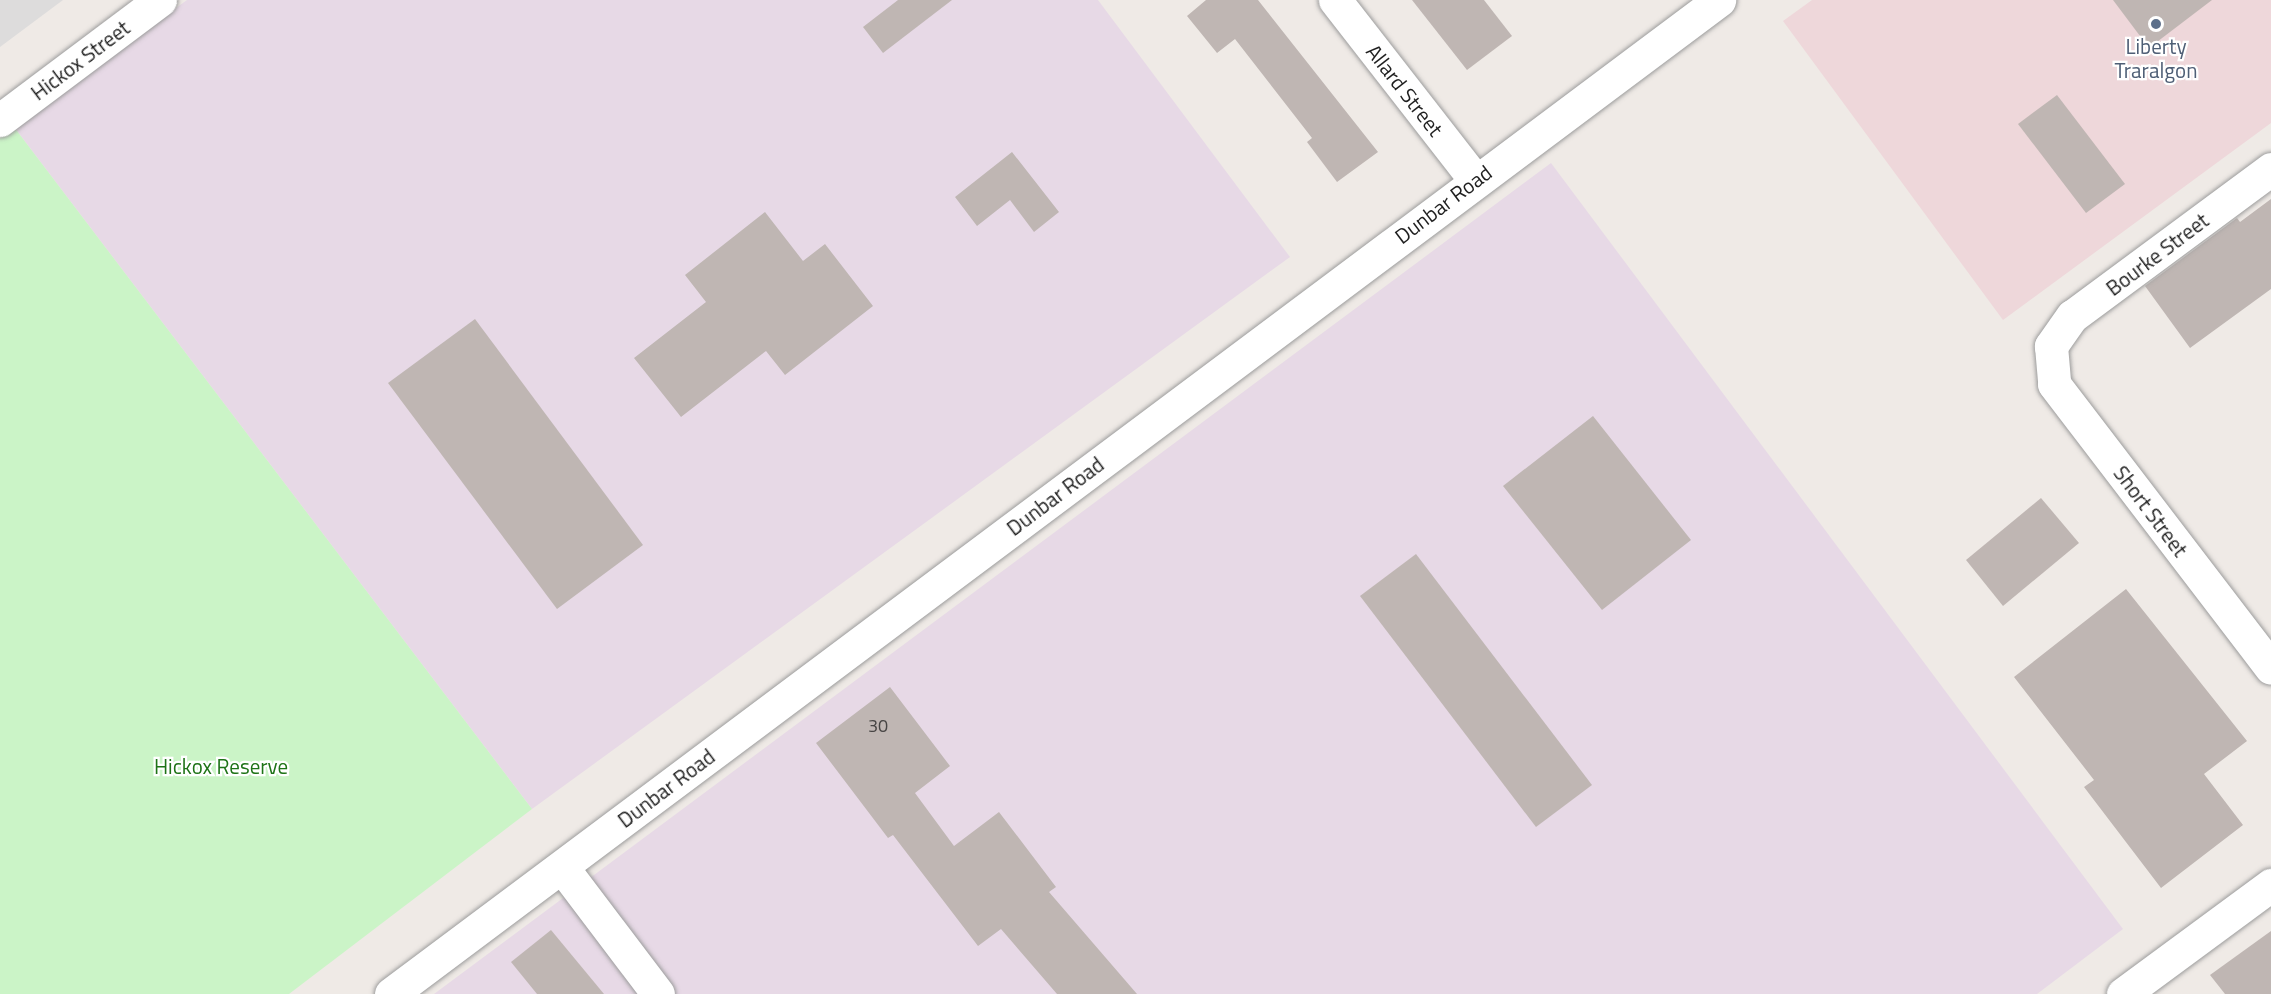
<!DOCTYPE html>
<html>
<head>
<meta charset="utf-8">
<style>
	body { margin:0 }
	#map { position:relative; width:2271px; height:994px; overflow:hidden; background:#efeae6; font-family:"Titillium Web",sans-serif }
	div>[style] { position:absolute }
	[style*='--x'] { left:calc(var(--x)*1px); top:calc(var(--y)*1px); width:calc(var(--w)*1px); rotate:calc(var(--a)*1deg) }
	.residential>* { inset:0; background:#dddcdc }
	.commercial>* { inset:0; background:#eed7da }
	.industrial>* { inset:0; background:#e7d9e6 }
	.park>* { inset:0; background:#cbf4c7 }
	.building>* { inset:0; background:#bfb6b3 }
	.roads { filter:drop-shadow(0 0 2px #9c9c9c) drop-shadow(0 0 2px #9c9c9c) }
	.minor>* { height:33px; margin:-16.5px; padding:0 16.5px; transform-origin:16.5px; border-radius:16.5px; background:#fff }
	.dots>* { width:16px; height:16px; translate:-50% -50%; box-sizing:border-box; border:3px solid #fff; border-radius:50% }
	span { translate:-50% -50%; white-space:nowrap; text-align:center; line-height:1.15; -webkit-text-stroke:4.5px #fff; paint-order:stroke }
	.number-label { font-size:18px; color:#474544 }
	.number-label span { -webkit-text-stroke-width:0 }
	.service-label { font-size:21px; color:#4e5e75 }
	.street-label { font-size:21px; color:#1f1f1f }
	.park-label { font-size:21px; color:#1e7317 }
</style>
</head>
<body>
<div id="map">
	<div class="residential">
		<div style="clip-path:polygon(0 0,63px 0,0 47px)"></div>
	</div>
	<div class="commercial">
		<div style="clip-path:polygon(1812px 0,2271px 0,2271px 123px,2003px 320px,1783px 21px)"></div>
	</div>
	<div class="industrial">
		<div style="clip-path:polygon(187px 0,1098px 0,1290px 257px,532px 809px,14px 127px)"></div>
		<div style="clip-path:polygon(1551px 163px,2123px 929px,2037px 994px,434px 994px)"></div>
	</div>
	<div class="park">
		<div style="clip-path:polygon(14px 127px,532px 809px,289px 994px,0 994px,0 138px)"></div>
	</div>
	<div class="building">
		<div style="clip-path:polygon(898px 0,952px 0,883px 53px,863px 27px)"></div>
		<div style="clip-path:polygon(1206px 0,1258px 0,1378px 152px,1337px 182px,1307px 142px,1312px 138px,1235px 39px,1217px 53px,1187px 16px)"></div>
		<div style="clip-path:polygon(1412px 0,1484px 0,1512px 36px,1467px 70px)"></div>
		<div style="clip-path:polygon(2113px 0,2212px 0,2149px 48px)"></div>
		<div style="clip-path:polygon(2057px 95px,2125px 184px,2086px 213px,2018px 124px)"></div>
		<div style="clip-path:polygon(1012px 152px,1059px 212px,1034px 232px,1010px 200px,977px 226px,955px 197px)"></div>
		<div style="clip-path:polygon(2271px 199px,2271px 289px,2190px 348px,2145px 286px,2237px 218px,2240px 222px)"></div>
		<div style="clip-path:polygon(765px 212px,803px 261px,825px 244px,873px 306px,785px 375px,766px 351px,681px 417px,634px 358px,706px 302px,685px 275px)"></div>
		<div style="clip-path:polygon(475px 319px,643px 545px,557px 609px,388px 383px)"></div>
		<div style="clip-path:polygon(1593px 416px,1691px 540px,1602px 610px,1503px 486px)"></div>
		<div style="clip-path:polygon(2041px 498px,2079px 543px,2003px 606px,1966px 560px)"></div>
		<div style="clip-path:polygon(1416px 554px,1592px 785px,1536px 827px,1360px 596px)"></div>
		<div style="clip-path:polygon(2126px 589px,2247px 741px,2204px 774px,2243px 825px,2161px 888px,2084px 787px,2094px 780px,2014px 677px)"></div>
		<div style="clip-path:polygon(890px 687px,950px 766px,915px 793px,954px 846px,999px 812px,1056px 887px,1049px 892px,1137px 994px,1057px 994px,1001px 929px,978px 946px,893px 835px,888px 838px,816px 743px)"></div>
		<div style="clip-path:polygon(551px 930px,604px 994px,537px 994px,511px 962px)"></div>
		<div style="clip-path:polygon(2271px 931px,2271px 994px,2225px 994px,2210px 975px)"></div>
	</div>
	<div class="roads">
		<div class="minor">
			<div style="--x:1335;--y:0;--w:228;--a:52.1"></div>
			<div style="--x:0;--y:120;--w:200;--a:-36.9"></div>
			<div style="--x:2271;--y:169;--w:247;--a:143.5"></div>
			<div style="--x:2072;--y:316;--w:37;--a:125"></div>
			<div style="--x:2051;--y:346;--w:38;--a:85"></div>
			<div style="--x:2054;--y:384;--w:357;--a:52.6"></div>
			<div style="--x:562;--y:867;--w:159;--a:52.9"></div>
			<div style="--x:391;--y:994;--w:1659;--a:-36.81"></div>
			<div style="--x:2123;--y:994;--w:184;--a:-36.4"></div>
		</div>
	</div>
	<div class="dots">
		<div style="left:2156px;top:24px;background:#5c6f8a"></div>
	</div>
	<div class="number-label">
		<span style="left:878px;top:726px">30</span>
	</div>
	<div class="service-label">
		<span style="left:2156px;top:58px">Liberty<br>Traralgon</span>
	</div>
	<div class="street-label">
		<span style="left:80px;top:60px;rotate:-37deg">Hickox Street</span>
		<span style="left:1405px;top:90px;rotate:52deg">Allard Street</span>
		<span style="left:1443px;top:204px;rotate:-37deg">Dunbar Road</span>
		<span style="left:2157px;top:254px;rotate:-37deg">Bourke Street</span>
		<span style="left:1055px;top:496px;rotate:-37deg">Dunbar Road</span>
		<span style="left:2151px;top:511px;rotate:53deg">Short Street</span>
		<span style="left:666px;top:788px;rotate:-37deg">Dunbar Road</span>
	</div>
	<div class="park-label">
		<span style="left:221px;top:766px">Hickox Reserve</span>
	</div>
</div>
</body>
</html>
